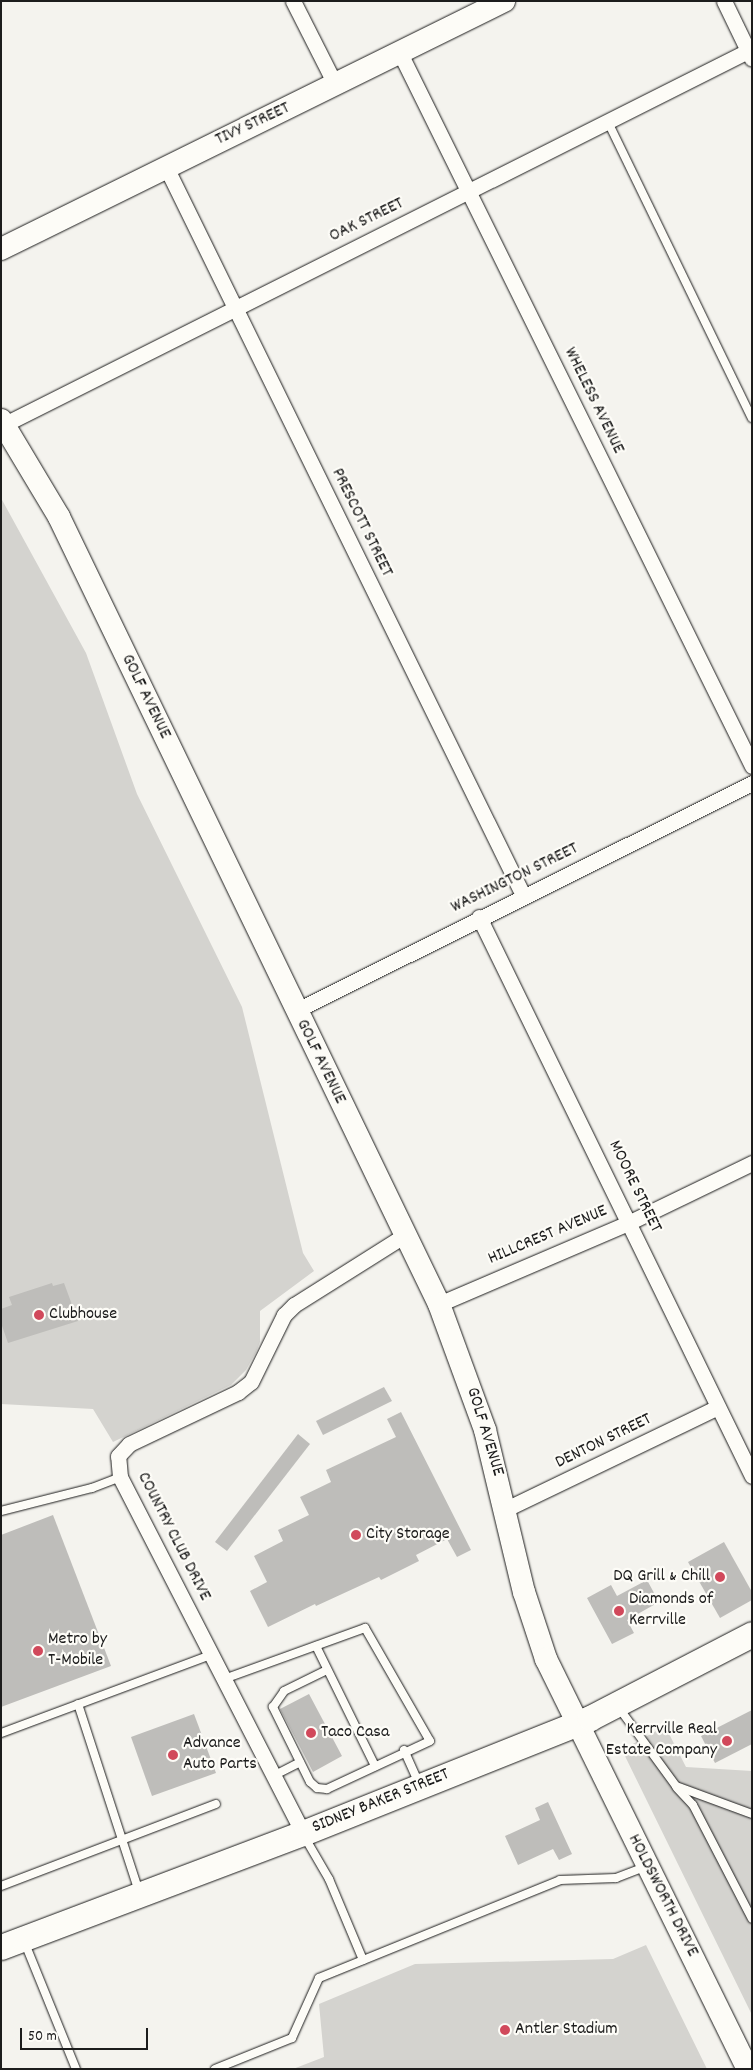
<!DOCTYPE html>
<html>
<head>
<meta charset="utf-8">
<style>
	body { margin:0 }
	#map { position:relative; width:753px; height:2070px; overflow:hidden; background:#f4f3ee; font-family:Dekko,sans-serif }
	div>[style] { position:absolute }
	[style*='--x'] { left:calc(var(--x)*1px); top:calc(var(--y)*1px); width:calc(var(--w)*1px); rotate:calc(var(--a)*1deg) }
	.green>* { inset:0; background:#d4d3cf }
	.building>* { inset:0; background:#bebdba }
	.roads { filter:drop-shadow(0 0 1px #1c1c1c) drop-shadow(0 0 1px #1c1c1c) }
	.lane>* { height:8px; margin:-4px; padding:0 4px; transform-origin:4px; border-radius:4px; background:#fdfcf7 }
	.street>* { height:15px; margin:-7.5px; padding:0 7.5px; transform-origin:7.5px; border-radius:7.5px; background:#fdfcf7 }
	.secondary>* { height:22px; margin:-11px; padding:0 11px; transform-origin:11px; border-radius:11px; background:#fdfcf7 }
	.primary>* { height:25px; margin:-12.5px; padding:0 12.5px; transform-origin:12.5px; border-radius:12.5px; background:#fdfcf7 }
	.dots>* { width:14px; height:14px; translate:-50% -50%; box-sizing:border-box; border:2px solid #fdfcf7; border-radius:50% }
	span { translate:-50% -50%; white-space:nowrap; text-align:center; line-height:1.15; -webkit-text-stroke:4.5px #fdfcf7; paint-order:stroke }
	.street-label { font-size:18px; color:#1c1c1c }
	.poi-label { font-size:18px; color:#1c1c1c }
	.left { translate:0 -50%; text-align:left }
	.right { translate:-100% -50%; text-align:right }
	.frame { position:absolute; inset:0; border:2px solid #1c1c1c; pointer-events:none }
	.scale { position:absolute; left:20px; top:2028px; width:128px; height:22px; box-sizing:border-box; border:2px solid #1c1c1c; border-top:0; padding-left:6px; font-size:15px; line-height:18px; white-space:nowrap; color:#1c1c1c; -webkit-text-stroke:4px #fdfcf7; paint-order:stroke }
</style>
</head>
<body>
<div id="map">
	<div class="green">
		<div style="clip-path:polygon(1px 498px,86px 653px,137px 794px,242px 1007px,303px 1253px,314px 1271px,260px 1311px,260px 1342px,256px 1352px,246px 1370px,231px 1385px,113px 1442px,93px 1409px,1px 1404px)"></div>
		<div style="clip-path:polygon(665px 1726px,686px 1767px,752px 1771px,752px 2015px,622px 1750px)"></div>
		<div style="clip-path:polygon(646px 1945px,707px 2069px,293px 2069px,324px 2057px,319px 2004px,415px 1964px,613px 1959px)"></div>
	</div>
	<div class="building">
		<div style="clip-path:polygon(52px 1283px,53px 1286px,64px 1283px,78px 1321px,8px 1343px,1px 1323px,1px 1309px,12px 1305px,9px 1297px)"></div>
		<div style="clip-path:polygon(384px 1387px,392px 1401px,323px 1435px,316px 1421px)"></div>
		<div style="clip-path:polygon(401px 1412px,471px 1550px,457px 1557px,447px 1539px,416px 1555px,419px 1561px,381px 1580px,379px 1577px,316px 1606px,315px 1604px,268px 1627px,250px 1591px,267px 1582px,254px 1556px,283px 1541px,278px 1530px,309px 1515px,300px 1497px,331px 1482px,326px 1470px,396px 1437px,387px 1419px)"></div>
		<div style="clip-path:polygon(298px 1434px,310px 1444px,227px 1551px,215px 1542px)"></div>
		<div style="clip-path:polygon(53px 1515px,111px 1666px,1px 1707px,1px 1535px)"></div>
		<div style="clip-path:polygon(724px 1542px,752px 1592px,752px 1600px,720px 1618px,688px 1562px)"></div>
		<div style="clip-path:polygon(647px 1580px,659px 1602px,627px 1620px,634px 1633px,612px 1644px,587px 1598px,611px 1585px,617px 1596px)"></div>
		<div style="clip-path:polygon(309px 1694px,342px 1756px,313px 1772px,280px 1709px)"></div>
		<div style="clip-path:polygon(752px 1710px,752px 1744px,715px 1763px,701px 1736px)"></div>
		<div style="clip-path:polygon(194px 1714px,216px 1773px,152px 1796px,131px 1737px)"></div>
		<div style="clip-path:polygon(548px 1802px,572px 1854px,559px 1860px,553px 1849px,518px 1865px,505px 1836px,540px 1820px,535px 1808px)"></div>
	</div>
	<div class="roads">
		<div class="lane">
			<div style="--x:608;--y:122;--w:329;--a:64.1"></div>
			<div style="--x:1;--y:1511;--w:94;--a:-14.2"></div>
			<div style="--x:92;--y:1488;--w:30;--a:-21"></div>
			<div style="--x:316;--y:1646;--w:134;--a:63.8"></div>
			<div style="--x:224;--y:1679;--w:150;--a:-19.9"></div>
			<div style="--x:365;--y:1628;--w:130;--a:60.1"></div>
			<div style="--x:430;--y:1741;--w:114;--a:155"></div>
			<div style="--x:327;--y:1789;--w:10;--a:-174"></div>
			<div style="--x:317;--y:1788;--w:9;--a:-139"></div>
			<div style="--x:310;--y:1782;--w:84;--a:-116.3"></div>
			<div style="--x:273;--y:1707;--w:19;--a:-55"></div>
			<div style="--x:284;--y:1691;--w:48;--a:-26"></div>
			<div style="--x:78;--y:1704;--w:198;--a:72"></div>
			<div style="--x:619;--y:1708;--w:97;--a:53.8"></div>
			<div style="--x:676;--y:1786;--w:81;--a:20.2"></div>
			<div style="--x:1;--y:1733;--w:224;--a:-20.4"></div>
			<div style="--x:404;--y:1750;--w:35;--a:66"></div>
			<div style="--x:273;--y:1776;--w:30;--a:-27"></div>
			<div style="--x:677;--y:1788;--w:23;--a:47"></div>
			<div style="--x:693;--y:1805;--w:128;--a:62.6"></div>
			<div style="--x:304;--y:1836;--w:50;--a:59.8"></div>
			<div style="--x:329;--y:1879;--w:88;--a:67.2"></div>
			<div style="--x:1;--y:1886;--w:230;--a:-20.9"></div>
			<div style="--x:24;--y:1941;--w:138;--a:67.9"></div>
			<div style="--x:215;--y:2069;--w:83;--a:-21.9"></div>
			<div style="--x:292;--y:2038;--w:66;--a:-65.8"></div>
			<div style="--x:319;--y:1978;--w:260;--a:-22.1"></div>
			<div style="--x:560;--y:1880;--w:56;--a:-2"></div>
			<div style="--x:616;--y:1878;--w:31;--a:-21"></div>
		</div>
		<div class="street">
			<div style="--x:293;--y:1;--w:95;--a:63.2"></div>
			<div style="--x:724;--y:1;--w:64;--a:64.2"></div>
			<div style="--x:400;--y:53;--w:795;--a:63.72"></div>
			<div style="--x:166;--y:167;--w:811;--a:63.88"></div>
			<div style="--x:3;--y:425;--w:834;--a:-26.66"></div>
			<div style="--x:479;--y:917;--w:622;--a:63.97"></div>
			<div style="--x:295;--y:1011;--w:511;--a:-26.51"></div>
			<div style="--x:439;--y:1304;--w:208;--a:-23.2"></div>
			<div style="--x:630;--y:1222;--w:136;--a:-25.8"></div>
			<div style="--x:506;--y:1509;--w:235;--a:-25.7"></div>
			<div style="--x:303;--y:1833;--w:400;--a:-117.2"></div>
			<div style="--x:120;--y:1477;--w:21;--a:-95"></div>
			<div style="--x:118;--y:1456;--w:16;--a:-47"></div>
			<div style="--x:129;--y:1444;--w:121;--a:-25.5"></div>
			<div style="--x:238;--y:1392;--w:16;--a:-38"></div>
			<div style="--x:251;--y:1382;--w:75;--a:-63.8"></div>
			<div style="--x:284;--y:1315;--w:14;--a:-45"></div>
			<div style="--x:294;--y:1305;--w:131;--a:-32.2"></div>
		</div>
		<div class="secondary">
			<div style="--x:1;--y:249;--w:561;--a:-26.25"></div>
			<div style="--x:1;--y:420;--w:113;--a:59.1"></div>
			<div style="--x:59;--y:517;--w:874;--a:64.23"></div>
			<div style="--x:439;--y:1304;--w:134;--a:69.9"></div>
			<div style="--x:485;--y:1430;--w:167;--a:76.5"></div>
			<div style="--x:524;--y:1592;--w:71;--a:71.8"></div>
			<div style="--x:546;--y:1659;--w:457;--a:63.8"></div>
		</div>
		<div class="primary">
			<div style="--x:1;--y:1947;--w:323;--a:-20.7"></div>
			<div style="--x:303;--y:1833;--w:309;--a:-21.8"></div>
			<div style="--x:590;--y:1718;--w:182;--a:-27.4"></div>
		</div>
	</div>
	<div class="dots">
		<div style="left:39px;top:1315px;background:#d1495b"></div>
		<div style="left:356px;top:1535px;background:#d1495b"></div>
		<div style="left:720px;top:1577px;background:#d1495b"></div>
		<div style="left:619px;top:1611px;background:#d1495b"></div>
		<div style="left:38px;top:1651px;background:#d1495b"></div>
		<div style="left:311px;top:1733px;background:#d1495b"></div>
		<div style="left:727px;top:1741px;background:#d1495b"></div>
		<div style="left:173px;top:1755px;background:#d1495b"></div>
		<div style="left:505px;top:2030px;background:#d1495b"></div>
	</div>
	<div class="street-label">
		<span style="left:253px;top:125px;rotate:-25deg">TIVY STREET</span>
		<span style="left:367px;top:221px;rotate:-26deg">OAK STREET</span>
		<span style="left:593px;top:401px;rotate:64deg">WHELESS AVENUE</span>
		<span style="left:361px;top:523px;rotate:64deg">PRESCOTT STREET</span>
		<span style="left:145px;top:697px;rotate:64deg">GOLF AVENUE</span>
		<span style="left:515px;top:879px;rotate:-26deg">WASHINGTON STREET</span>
		<span style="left:320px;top:1062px;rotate:64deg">GOLF AVENUE</span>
		<span style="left:634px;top:1187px;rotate:64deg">MOORE STREET</span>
		<span style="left:548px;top:1236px;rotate:-23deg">HILLCREST AVENUE</span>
		<span style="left:484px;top:1432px;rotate:73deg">GOLF AVENUE</span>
		<span style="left:604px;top:1442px;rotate:-26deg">DENTON STREET</span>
		<span style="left:173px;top:1537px;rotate:63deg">COUNTRY CLUB DRIVE</span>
		<span style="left:381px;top:1802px;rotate:-22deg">SIDNEY BAKER STREET</span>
		<span style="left:662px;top:1896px;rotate:63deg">HOLDSWORTH DRIVE</span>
	</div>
	<div class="poi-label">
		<span class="left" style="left:49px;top:1315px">Clubhouse</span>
		<span class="left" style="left:366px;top:1535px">City Storage</span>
		<span class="right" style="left:710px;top:1577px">DQ Grill &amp; Chill</span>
		<span class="left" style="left:629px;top:1611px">Diamonds of<br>Kerrville</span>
		<span class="left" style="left:48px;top:1651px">Metro by<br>T-Mobile</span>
		<span class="right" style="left:717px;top:1741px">Kerrville Real<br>Estate Company</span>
		<span class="left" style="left:321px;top:1733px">Taco Casa</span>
		<span class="left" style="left:183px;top:1755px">Advance<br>Auto Parts</span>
		<span class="left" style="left:515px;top:2030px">Antler Stadium</span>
	</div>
	<div class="frame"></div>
	<div class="scale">50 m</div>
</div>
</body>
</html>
